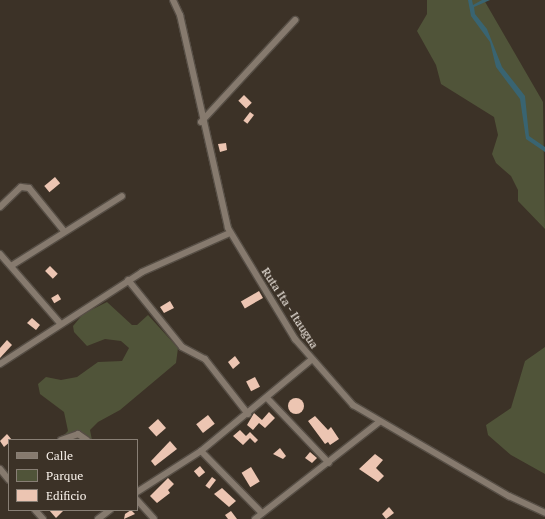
<!DOCTYPE html>
<html>
<head>
<meta charset="utf-8">
<style>
	body { margin:0 }
	#map { position:relative; width:545px; height:519px; overflow:hidden; background:#3c3227; font-family:"PT Serif",serif }
	div>[style] { position:absolute }
	[style*='--x'] { left:calc(var(--x)*1px); top:calc(var(--y)*1px); width:calc(var(--w)*1px); rotate:calc(var(--a)*1deg) }
	.green>* { inset:0; background:#505439 }
	.water>* { inset:0; background:#396471 }
	.building>* { inset:0; background:#ecc5b2; transform-origin:0 0 }
	.round { border-radius:50% }
	.roads { filter:drop-shadow(1px 0 #564e45) drop-shadow(-1px 0 #564e45) drop-shadow(0 1px #564e45) drop-shadow(0 -1px #564e45) }
	.minor>* { height:6px; margin:-3px; padding:0 3px; transform-origin:3px; border-radius:3px; background:#867a6e }
	span { translate:-50% -50%; white-space:nowrap; text-align:center; line-height:1.15; -webkit-text-stroke:4px #3c3227; paint-order:stroke }
	.street-label { font-size:12px; color:#f9f2eb }
	.legend { position:absolute; left:8px; top:439px; width:130px; height:72px; box-sizing:border-box; background:#3c3227; border:1px solid #887f75; margin:0; padding:5px 7px; list-style:none; font-size:12px; color:#f9f2eb }
	.legend li { display:flex; align-items:center; gap:8px; height:20px }
	.legend b { width:20px; border:1px solid #887f75 }
</style>
</head>
<body>
<div id="map">
	<div class="green">
		<i style="clip-path:polygon(427px 0,484px 0,543px 102px,545px 229px,518px 201px,518px 190px,511px 176px,496px 163px,492px 154px,498px 135px,494px 117px,441px 84px,436px 65px,417px 31px,427px 14px)"></i>
		<i style="clip-path:polygon(107px 302px,132px 325px,137px 325px,148px 315px,178px 348px,176px 363px,120px 410px,98px 422px,90px 430px,92px 440px,59px 440px,68px 431px,64px 412px,40px 394px,38px 384px,46px 377px,61px 380px,77px 377px,98px 362px,122px 361px,129px 348px,121px 341px,105px 339px,87px 346px,74px 332px,73px 326px,83px 314px)"></i>
		<i style="clip-path:polygon(545px 347px,545px 474px,511px 455px,488px 435px,486px 425px,511px 408px,525px 361px)"></i>
	</div>
	<div class="water">
		<i style="clip-path:polygon(468px 0,472px 0,473px 5px,482px 0,490px 0,474px 7px,475px 14px,487px 29px,502px 67px,525px 96px,529px 136px,545px 147px,545px 152px,526px 139px,520px 99px,496px 67px,490px 42px,471px 16px)"></i>
	</div>
	<div class="building">
		<i style="left:244px;top:95px;width:11px;height:8px;rotate:45deg"></i>
		<i style="left:250px;top:112px;width:5px;height:11px;rotate:37deg"></i>
		<i style="clip-path:polygon(226px 143px,227px 150px,220px 152px,218px 144px)"></i>
		<i style="left:55px;top:177px;width:8px;height:14px;rotate:50deg"></i>
		<i style="left:50px;top:266px;width:11px;height:7px;rotate:45deg"></i>
		<i style="left:259px;top:291px;width:8px;height:21px;rotate:60deg"></i>
		<i style="left:58px;top:294px;width:6px;height:8px;rotate:59deg"></i>
		<i style="clip-path:polygon(170px 301px,174px 308px,164px 313px,160px 307px)"></i>
		<i style="clip-path:polygon(32px 318px,40px 325px,36px 330px,27px 323px)"></i>
		<i style="clip-path:polygon(7px 340px,12px 345px,0 358px,0 348px)"></i>
		<i style="clip-path:polygon(235px 356px,240px 363px,233px 369px,228px 362px)"></i>
		<i style="left:255px;top:377px;width:11px;height:10px;rotate:63deg"></i>
		<i class="round" style="left:288px;top:398px;width:16px;height:16px"></i>
		<i style="clip-path:polygon(269px 412px,275px 418px,265px 428px,259px 423px,253px 430px,247px 425px,254px 413px,262px 420px)"></i>
		<i style="left:208px;top:415px;width:11px;height:15px;rotate:52deg"></i>
		<i style="clip-path:polygon(315px 416px,328px 430px,331px 427px,339px 439px,330px 445px,328px 442px,325px 444px,308px 421px)"></i>
		<i style="left:158px;top:419px;width:12px;height:13px;rotate:48deg"></i>
		<i style="clip-path:polygon(240px 430px,246px 436px,250px 432px,258px 440px,255px 443px,250px 438px,243px 445px,233px 436px)"></i>
		<i style="clip-path:polygon(7px 434px,12px 440px,4px 447px,0 441px)"></i>
		<i style="clip-path:polygon(170px 441px,177px 449px,155px 466px,151px 461px)"></i>
		<i style="clip-path:polygon(280px 448px,286px 456px,283px 459px,273px 454px)"></i>
		<i style="clip-path:polygon(310px 452px,317px 458px,312px 463px,305px 458px)"></i>
		<i style="clip-path:polygon(375px 454px,383px 460px,376px 468px,384px 476px,378px 482px,359px 469px)"></i>
		<i style="left:200px;top:466px;width:8px;height:8px;rotate:50deg"></i>
		<i style="left:251px;top:467px;width:17px;height:11px;rotate:59deg"></i>
		<i style="left:212px;top:477px;width:5px;height:11px;rotate:37deg"></i>
		<i style="clip-path:polygon(168px 478px,174px 484px,168px 490px,170px 493px,157px 503px,150px 496px)"></i>
		<i style="clip-path:polygon(222px 488px,236px 501px,229px 507px,214px 494px)"></i>
		<i style="clip-path:polygon(389px 507px,394px 513px,386px 519px,382px 514px)"></i>
		<i style="clip-path:polygon(49px 510px,64px 510px,56px 518px)"></i>
		<i style="clip-path:polygon(131px 510px,135px 514px,124px 519px,125px 514px)"></i>
		<i style="clip-path:polygon(231px 511px,237px 519px,228px 519px,225px 515px)"></i>
	</div>
	<div class="roads">
		<div class="minor">
			<i style="--x:173;--y:0;--w:17;--a:65"></i>
			<i style="--x:180;--y:15;--w:218;--a:77.3"></i>
			<i style="--x:228;--y:228;--w:130;--a:58.9"></i>
			<i style="--x:295;--y:339;--w:88;--a:48.7"></i>
			<i style="--x:353;--y:405;--w:181;--a:30.3"></i>
			<i style="--x:509;--y:496;--w:40;--a:25"></i>
			<i style="--x:201;--y:122;--w:139;--a:-47.3"></i>
			<i style="--x:0;--y:207;--w:29;--a:-44"></i>
			<i style="--x:21;--y:187;--w:8;--a:7"></i>
			<i style="--x:29;--y:188;--w:55;--a:50.9"></i>
			<i style="--x:0;--y:254;--w:91;--a:49"></i>
			<i style="--x:11;--y:266;--w:131;--a:-32.2"></i>
			<i style="--x:128;--y:280;--w:86;--a:51.1"></i>
			<i style="--x:182;--y:347;--w:26;--a:28"></i>
			<i style="--x:205;--y:359;--w:70;--a:52"></i>
			<i style="--x:0;--y:364;--w:169;--a:-32.9"></i>
			<i style="--x:142;--y:272;--w:96;--a:-23.9"></i>
			<i style="--x:268;--y:399;--w:88;--a:46.4"></i>
			<i style="--x:61;--y:440;--w:18;--a:-19"></i>
			<i style="--x:78;--y:434;--w:11;--a:34"></i>
			<i style="--x:201;--y:451;--w:87;--a:45.5"></i>
			<i style="--x:0;--y:469;--w:14;--a:51"></i>
			<i style="--x:137;--y:492;--w:76;--a:-32.6"></i>
			<i style="--x:201;--y:451;--w:143;--a:-39.6"></i>
			<i style="--x:137;--y:500;--w:25;--a:48"></i>
			<i style="--x:35;--y:510;--w:12;--a:48"></i>
			<i style="--x:98;--y:519;--w:15;--a:-37"></i>
			<i style="--x:255;--y:519;--w:157;--a:-38"></i>
		</div>
	</div>
	<div class="street-label">
		<span style="left:290px;top:308px;rotate:57deg">Ruta Ita - Itaugua</span>
	</div>
	<ul class="legend">
	<li><b style="height:5px;background:#867a6e"></b>Calle</li>
	<li><b style="height:11px;background:#505439"></b>Parque</li>
	<li><b style="height:11px;background:#ecc5b2"></b>Edificio</li>
	</ul>
</div>
</body>
</html>
